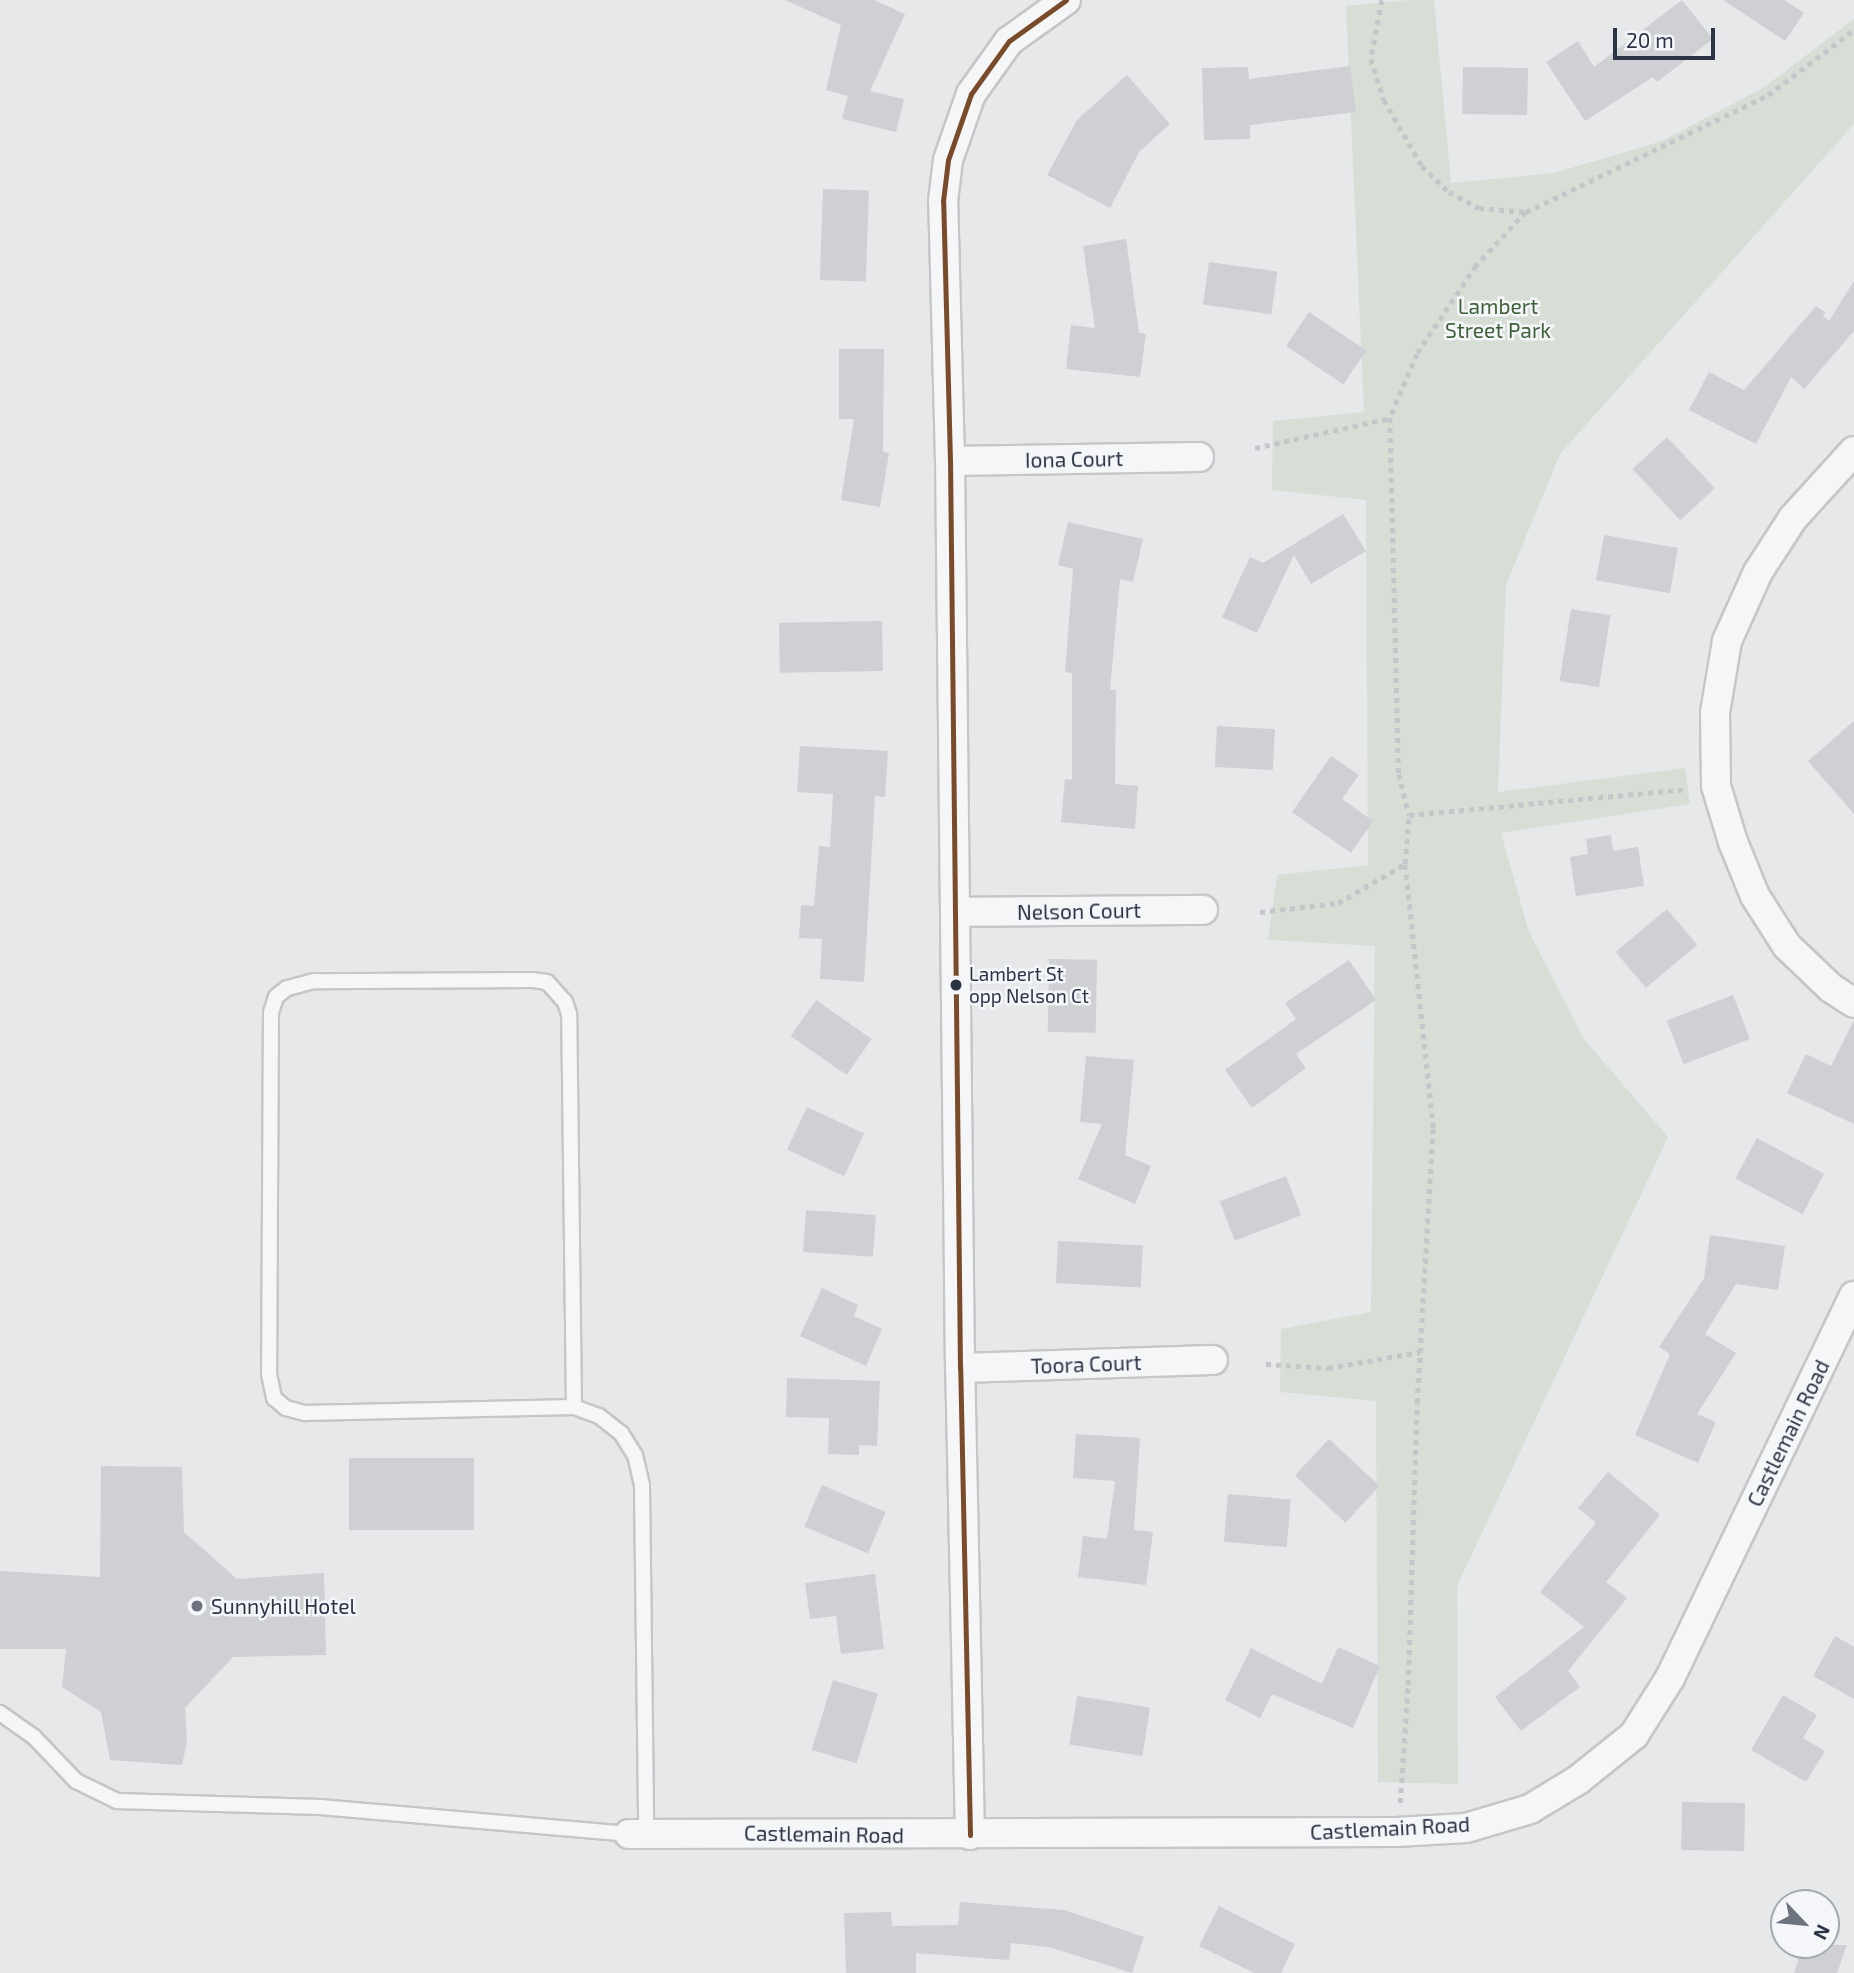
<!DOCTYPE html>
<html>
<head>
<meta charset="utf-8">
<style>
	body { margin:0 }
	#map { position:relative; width:1854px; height:1973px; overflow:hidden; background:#e6e8ea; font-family:"Exo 2",sans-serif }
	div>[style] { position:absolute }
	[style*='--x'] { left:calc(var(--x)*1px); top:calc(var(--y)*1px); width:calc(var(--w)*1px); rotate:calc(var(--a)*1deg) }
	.green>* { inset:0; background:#d6ded6 }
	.building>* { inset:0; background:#ced0d3; transform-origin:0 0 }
	.path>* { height:4.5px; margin-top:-2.25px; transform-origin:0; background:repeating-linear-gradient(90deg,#c5c6ca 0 5px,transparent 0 10px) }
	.roads { filter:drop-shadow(2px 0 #c4c6c8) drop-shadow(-2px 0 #c4c6c8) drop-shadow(0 2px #c4c6c8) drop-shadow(0 -2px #c4c6c8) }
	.service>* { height:14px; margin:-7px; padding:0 7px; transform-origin:7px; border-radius:7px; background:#f5f6f7 }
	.minor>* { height:28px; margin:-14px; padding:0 14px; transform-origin:14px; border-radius:14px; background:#f5f6f7 }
	.bus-1>* { height:5px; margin:-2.5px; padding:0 2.5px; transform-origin:2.5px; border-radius:2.5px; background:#7a4b2a }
	.dots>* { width:19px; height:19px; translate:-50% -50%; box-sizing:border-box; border:4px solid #f4f6f9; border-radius:50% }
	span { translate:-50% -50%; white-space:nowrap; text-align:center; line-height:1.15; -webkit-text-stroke:5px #f4f6f9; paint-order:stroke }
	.bus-label { font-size:19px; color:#2b3445 }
	.left { translate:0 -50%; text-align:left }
	.park-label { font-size:21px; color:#3f6138 }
	.street-label { font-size:21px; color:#2b3445 }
	.poi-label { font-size:21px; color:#2b3445 }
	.north { position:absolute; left:1770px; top:1889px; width:70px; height:70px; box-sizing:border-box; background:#f4f6f9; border:2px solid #a4a8b1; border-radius:50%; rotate:116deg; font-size:19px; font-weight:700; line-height:28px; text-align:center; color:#2b3445 }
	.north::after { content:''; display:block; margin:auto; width:24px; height:32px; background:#6c737f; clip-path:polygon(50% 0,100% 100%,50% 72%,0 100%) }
	.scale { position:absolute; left:1613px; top:28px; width:102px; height:32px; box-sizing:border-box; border:4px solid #2b3445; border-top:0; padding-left:9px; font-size:21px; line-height:24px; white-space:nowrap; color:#2b3445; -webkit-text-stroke:5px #f4f6f9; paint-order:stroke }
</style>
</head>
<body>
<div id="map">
	<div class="green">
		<i style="clip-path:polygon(1410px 0,1434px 0,1451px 183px,1554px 173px,1662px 141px,1763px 88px,1854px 19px,1854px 124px,1560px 454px,1506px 585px,1498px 792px,1685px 768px,1690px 804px,1501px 833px,1529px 932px,1584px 1039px,1668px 1137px,1457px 1586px,1458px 1784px,1378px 1782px,1376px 1401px,1280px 1392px,1281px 1329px,1371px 1312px,1375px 946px,1268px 940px,1277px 875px,1368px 865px,1366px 500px,1272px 490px,1273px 421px,1364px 412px,1346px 6px)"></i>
	</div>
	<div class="building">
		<i style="clip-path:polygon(785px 0,874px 0,905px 14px,870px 91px,904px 99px,896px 132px,842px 119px,848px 96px,826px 90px,841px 25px)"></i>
		<i style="clip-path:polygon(1682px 0,1713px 39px,1657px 82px,1653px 77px,1585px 121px,1546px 62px,1578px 41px,1594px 67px)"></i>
		<i style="clip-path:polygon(1723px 0,1784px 0,1804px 13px,1785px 41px)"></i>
		<i style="clip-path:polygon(1350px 66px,1356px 112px,1250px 125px,1250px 139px,1204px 140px,1202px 68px,1248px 67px,1249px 79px)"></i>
		<i style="left:1463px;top:67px;width:65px;height:47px;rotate:1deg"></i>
		<i style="clip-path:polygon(1127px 75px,1170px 124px,1139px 152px,1110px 208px,1047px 175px,1077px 120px)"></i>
		<i style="left:823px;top:189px;width:46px;height:91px;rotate:2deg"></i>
		<i style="clip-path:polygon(1126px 239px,1139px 333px,1146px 334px,1140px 377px,1066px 369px,1071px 325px,1095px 328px,1083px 246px)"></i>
		<i style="left:1209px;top:262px;width:69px;height:43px;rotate:8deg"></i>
		<i style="clip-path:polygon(1854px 281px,1854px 331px,1804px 389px,1791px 377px,1756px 444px,1689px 410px,1709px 372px,1744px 390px,1816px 306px,1825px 312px,1823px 316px,1829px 321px)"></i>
		<i style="left:1309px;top:312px;width:69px;height:41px;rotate:34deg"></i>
		<i style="clip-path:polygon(839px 349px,884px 349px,883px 452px,889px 453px,880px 507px,841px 500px,854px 419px,839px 419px)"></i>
		<i style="left:1667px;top:437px;width:70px;height:47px;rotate:47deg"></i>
		<i style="clip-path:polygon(1343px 514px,1366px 551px,1311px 584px,1294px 555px,1257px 633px,1222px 617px,1250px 557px,1263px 563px)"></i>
		<i style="clip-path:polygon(1068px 522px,1143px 539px,1133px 582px,1120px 579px,1110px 690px,1116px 690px,1115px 784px,1138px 786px,1135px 829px,1061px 822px,1065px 779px,1072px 780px,1072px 673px,1065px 672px,1073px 569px,1058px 565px)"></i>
		<i style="left:1604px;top:535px;width:75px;height:46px;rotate:10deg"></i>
		<i style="left:1571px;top:609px;width:40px;height:73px;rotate:9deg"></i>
		<i style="left:882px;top:621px;width:50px;height:103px;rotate:89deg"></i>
		<i style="clip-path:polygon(1854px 721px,1854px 814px,1808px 761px)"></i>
		<i style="left:1217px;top:726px;width:58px;height:41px;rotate:3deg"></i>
		<i style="clip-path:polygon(800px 746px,888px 751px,885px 797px,875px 796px,864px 982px,820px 979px,822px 939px,799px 938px,801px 905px,814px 906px,819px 846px,830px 847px,833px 794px,797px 792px)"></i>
		<i style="clip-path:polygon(1331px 756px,1359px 775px,1342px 799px,1373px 821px,1351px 853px,1292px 812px)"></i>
		<i style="clip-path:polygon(1611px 835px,1613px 851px,1638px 847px,1644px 886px,1576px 896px,1570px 857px,1588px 854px,1586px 839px)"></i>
		<i style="left:1667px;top:909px;width:47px;height:67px;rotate:50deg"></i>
		<i style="left:1049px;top:959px;width:48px;height:73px;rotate:1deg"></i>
		<i style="clip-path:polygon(1349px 960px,1376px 1000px,1296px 1054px,1306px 1068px,1252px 1108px,1225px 1070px,1296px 1019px,1285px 1003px)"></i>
		<i style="left:1733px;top:995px;width:47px;height:71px;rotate:69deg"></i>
		<i style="left:816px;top:1000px;width:68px;height:44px;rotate:35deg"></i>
		<i style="clip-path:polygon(1854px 1020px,1854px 1124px,1787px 1093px,1806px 1054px,1831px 1066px)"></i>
		<i style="clip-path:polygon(1086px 1056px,1134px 1060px,1125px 1155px,1151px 1166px,1135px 1204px,1078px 1179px,1102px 1124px,1080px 1122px)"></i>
		<i style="left:807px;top:1107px;width:63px;height:47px;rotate:25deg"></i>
		<i style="left:1757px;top:1138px;width:76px;height:46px;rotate:28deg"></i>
		<i style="left:1286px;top:1176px;width:42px;height:71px;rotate:69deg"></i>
		<i style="left:806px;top:1210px;width:70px;height:42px;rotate:4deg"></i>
		<i style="clip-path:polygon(1710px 1235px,1785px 1246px,1778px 1290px,1736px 1284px,1705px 1334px,1736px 1353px,1697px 1414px,1716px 1422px,1698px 1463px,1635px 1435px,1670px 1354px,1659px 1347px,1704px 1278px)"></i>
		<i style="left:1058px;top:1241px;width:85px;height:42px;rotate:3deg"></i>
		<i style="clip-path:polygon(822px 1288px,858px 1305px,854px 1316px,882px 1329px,866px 1366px,800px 1336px)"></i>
		<i style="clip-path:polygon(787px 1378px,880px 1381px,877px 1446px,859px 1445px,859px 1455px,828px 1454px,829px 1418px,786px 1417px)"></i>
		<i style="clip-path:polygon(1076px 1434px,1140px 1438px,1134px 1530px,1153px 1532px,1146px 1585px,1078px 1577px,1083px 1536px,1107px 1539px,1115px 1481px,1073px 1478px)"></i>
		<i style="left:1329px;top:1439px;width:69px;height:50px;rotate:43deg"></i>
		<i style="left:474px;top:1458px;width:72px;height:125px;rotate:90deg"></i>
		<i style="clip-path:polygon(101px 1466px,182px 1467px,184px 1532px,237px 1579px,324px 1573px,326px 1655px,233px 1657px,185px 1708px,187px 1742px,182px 1765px,110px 1760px,101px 1712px,62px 1687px,66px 1649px,0 1649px,0 1571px,100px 1577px)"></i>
		<i style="clip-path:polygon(1608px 1472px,1660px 1515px,1606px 1582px,1627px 1598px,1568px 1671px,1580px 1687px,1521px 1731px,1495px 1697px,1584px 1627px,1540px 1592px,1596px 1523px,1578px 1508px)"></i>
		<i style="left:822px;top:1485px;width:69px;height:45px;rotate:23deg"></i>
		<i style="left:1228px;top:1494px;width:63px;height:48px;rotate:5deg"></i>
		<i style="clip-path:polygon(875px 1574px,884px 1649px,841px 1654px,836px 1616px,810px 1619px,805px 1583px)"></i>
		<i style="clip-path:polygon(1835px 1636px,1854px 1647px,1854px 1699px,1813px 1676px)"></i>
		<i style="clip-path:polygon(1338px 1647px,1380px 1666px,1353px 1728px,1272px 1694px,1260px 1718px,1225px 1700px,1251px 1648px,1322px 1684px)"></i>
		<i style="left:833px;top:1680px;width:47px;height:73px;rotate:17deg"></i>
		<i style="clip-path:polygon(1783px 1695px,1817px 1715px,1803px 1738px,1825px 1751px,1806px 1782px,1751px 1750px)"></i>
		<i style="left:1077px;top:1696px;width:74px;height:49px;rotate:9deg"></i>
		<i style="left:1682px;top:1802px;width:63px;height:48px;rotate:1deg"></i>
		<i style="clip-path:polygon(960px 1902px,1064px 1910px,1144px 1937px,1132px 1973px,1049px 1947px,1011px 1943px,1009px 1960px,916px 1953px,916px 1973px,846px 1973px,844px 1913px,891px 1912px,892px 1926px,958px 1925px)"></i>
		<i style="clip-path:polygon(1219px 1906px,1295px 1944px,1281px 1973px,1254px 1973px,1199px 1946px)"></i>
		<i style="clip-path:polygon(1803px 1945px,1847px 1945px,1837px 1973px,1794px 1973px)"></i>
	</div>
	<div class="path">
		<i style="--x:1382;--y:0;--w:60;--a:100.6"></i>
		<i style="--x:1371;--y:59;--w:43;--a:72.4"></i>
		<i style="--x:1384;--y:100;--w:76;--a:60.1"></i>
		<i style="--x:1422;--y:166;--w:37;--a:44"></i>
		<i style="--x:1449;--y:192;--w:34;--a:28"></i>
		<i style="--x:1479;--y:208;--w:47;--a:4.9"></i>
		<i style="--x:1526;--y:212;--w:269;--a:-25.8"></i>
		<i style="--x:1768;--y:95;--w:108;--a:-37.1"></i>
		<i style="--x:1526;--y:212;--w:74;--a:132.8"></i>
		<i style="--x:1476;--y:266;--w:106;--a:123.8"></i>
		<i style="--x:1417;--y:354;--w:69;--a:112.9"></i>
		<i style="--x:1390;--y:418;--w:356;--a:88.6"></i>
		<i style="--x:1399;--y:774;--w:42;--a:76.3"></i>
		<i style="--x:1409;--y:815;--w:280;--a:-5.3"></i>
		<i style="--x:1255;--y:448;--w:138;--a:-12.5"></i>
		<i style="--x:1260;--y:912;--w:79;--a:-6.6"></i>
		<i style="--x:1338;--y:903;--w:78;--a:-30.2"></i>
		<i style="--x:1405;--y:864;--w:49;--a:-85.3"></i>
		<i style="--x:1266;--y:1364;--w:62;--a:3.7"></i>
		<i style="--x:1328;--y:1368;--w:93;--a:-9.9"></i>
		<i style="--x:1400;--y:1803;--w:118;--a:-86.1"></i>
		<i style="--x:1408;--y:1685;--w:282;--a:-88.2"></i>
		<i style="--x:1417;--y:1403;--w:275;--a:-86.7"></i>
		<i style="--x:1433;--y:1128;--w:265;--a:-96.1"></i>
	</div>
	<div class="roads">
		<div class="service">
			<i style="--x:574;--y:1407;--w:393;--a:-90.7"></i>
			<i style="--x:569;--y:1014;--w:13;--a:-108"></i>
			<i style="--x:565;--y:1002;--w:27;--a:-132"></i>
			<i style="--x:547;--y:982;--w:15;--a:-172"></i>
			<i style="--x:532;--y:980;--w:218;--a:179.7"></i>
			<i style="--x:314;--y:981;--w:28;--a:165"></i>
			<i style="--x:287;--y:988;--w:14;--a:141"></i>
			<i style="--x:276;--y:997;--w:16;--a:108"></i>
			<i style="--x:271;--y:1012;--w:362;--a:90.3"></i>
			<i style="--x:269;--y:1374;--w:25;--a:78"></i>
			<i style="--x:274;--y:1398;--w:16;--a:40"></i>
			<i style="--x:286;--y:1408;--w:20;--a:15"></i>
			<i style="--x:305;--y:1413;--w:269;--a:-1.3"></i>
			<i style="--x:574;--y:1407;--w:27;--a:20"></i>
			<i style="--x:599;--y:1416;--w:28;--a:38"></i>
			<i style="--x:621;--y:1433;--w:26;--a:58"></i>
			<i style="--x:635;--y:1455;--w:31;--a:77"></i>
			<i style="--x:642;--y:1485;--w:348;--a:89.3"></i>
			<i style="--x:0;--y:1713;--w:42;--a:35.2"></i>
			<i style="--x:34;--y:1737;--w:61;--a:46.3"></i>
			<i style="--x:76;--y:1781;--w:46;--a:26"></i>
			<i style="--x:117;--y:1801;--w:203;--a:1.7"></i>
			<i style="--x:320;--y:1807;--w:310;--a:5"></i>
		</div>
		<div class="minor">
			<i style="--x:1854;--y:451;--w:91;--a:132.3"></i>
			<i style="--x:1793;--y:518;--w:64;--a:122.9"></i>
			<i style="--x:1758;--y:572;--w:76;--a:114.2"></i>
			<i style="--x:1727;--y:641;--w:73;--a:99.5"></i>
			<i style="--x:1715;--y:713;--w:73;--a:89.2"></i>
			<i style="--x:1716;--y:786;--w:59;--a:73.1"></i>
			<i style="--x:1733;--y:842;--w:58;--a:67.8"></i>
			<i style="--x:1755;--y:896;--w:59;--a:57.4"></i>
			<i style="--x:1787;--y:946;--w:61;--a:43.7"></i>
			<i style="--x:1831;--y:988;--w:27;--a:33"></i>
			<i style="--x:950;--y:461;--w:249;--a:-0.9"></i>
			<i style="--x:956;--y:912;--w:247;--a:-0.5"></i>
			<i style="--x:960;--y:1368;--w:253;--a:-1.8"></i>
			<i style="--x:629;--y:1834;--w:768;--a:-0.15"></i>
			<i style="--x:1397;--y:1832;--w:69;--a:-3.3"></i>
			<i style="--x:1466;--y:1828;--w:67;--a:-16.5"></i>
			<i style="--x:1530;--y:1809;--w:56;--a:-31.1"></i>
			<i style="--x:1578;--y:1780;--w:72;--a:-38.8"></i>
			<i style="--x:1634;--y:1735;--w:67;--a:-57.7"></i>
			<i style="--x:1670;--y:1678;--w:424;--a:-64.3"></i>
			<i style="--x:970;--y:1835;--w:467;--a:-91.2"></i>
			<i style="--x:960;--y:1368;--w:907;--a:-90.63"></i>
			<i style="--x:950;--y:461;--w:260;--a:-91.5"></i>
			<i style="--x:943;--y:201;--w:41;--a:-83"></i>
			<i style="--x:948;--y:160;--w:70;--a:-70.8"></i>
			<i style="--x:971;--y:94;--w:65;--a:-54.4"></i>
			<i style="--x:1009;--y:41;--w:70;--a:-35.7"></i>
		</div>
	</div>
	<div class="bus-1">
		<i style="--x:970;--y:1835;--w:467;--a:-91.2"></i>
		<i style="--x:960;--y:1368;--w:907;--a:-90.63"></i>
		<i style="--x:950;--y:461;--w:260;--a:-91.5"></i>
		<i style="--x:943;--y:201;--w:41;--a:-83"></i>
		<i style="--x:948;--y:160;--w:70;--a:-70.8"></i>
		<i style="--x:971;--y:94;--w:65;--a:-54.4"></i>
		<i style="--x:1009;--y:41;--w:70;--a:-35.7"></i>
	</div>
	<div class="dots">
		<i style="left:956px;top:985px;background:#2b3445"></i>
		<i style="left:197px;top:1606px;background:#6c737f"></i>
	</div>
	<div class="bus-label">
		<span class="left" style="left:969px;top:985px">Lambert St<br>opp Nelson Ct</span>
	</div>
	<div class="park-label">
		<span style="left:1498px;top:318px">Lambert<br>Street Park</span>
	</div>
	<div class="street-label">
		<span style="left:1074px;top:459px;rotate:-1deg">Iona Court</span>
		<span style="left:1079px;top:911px;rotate:-1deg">Nelson Court</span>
		<span style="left:1086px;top:1364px;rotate:-2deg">Toora Court</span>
		<span style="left:1788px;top:1433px;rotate:-64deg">Castlemain Road</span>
		<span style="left:1390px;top:1828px;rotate:-3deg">Castlemain Road</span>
		<span style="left:824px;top:1834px;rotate:1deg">Castlemain Road</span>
	</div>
	<div class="poi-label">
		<span class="left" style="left:211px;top:1606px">Sunnyhill Hotel</span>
	</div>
	<div class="north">N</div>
	<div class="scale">20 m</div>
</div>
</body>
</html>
